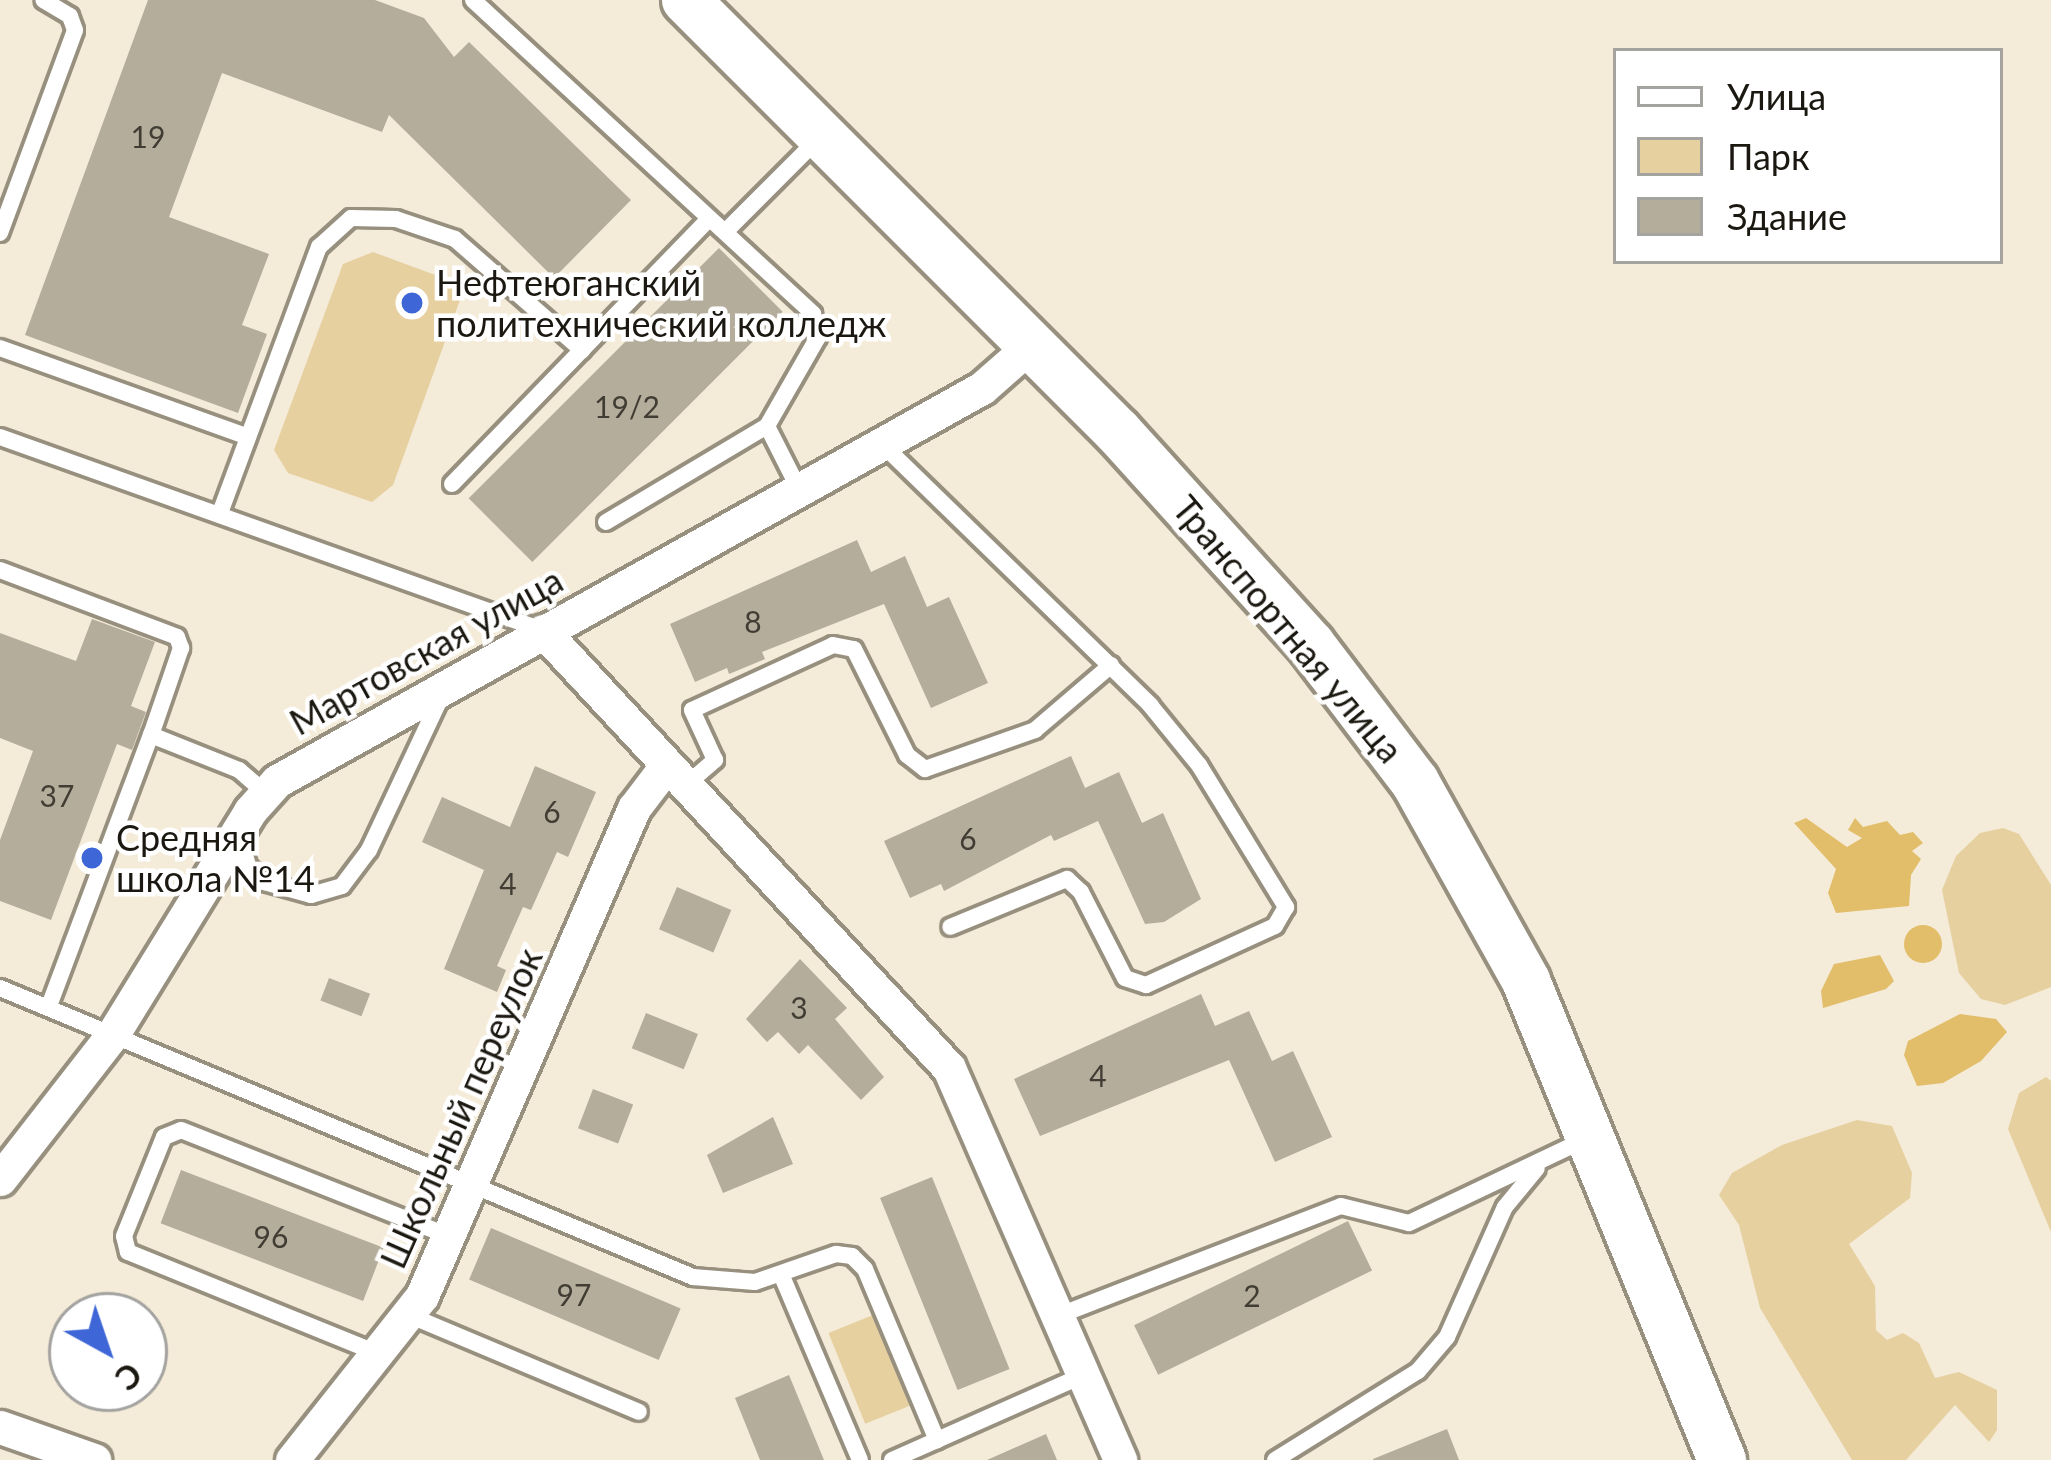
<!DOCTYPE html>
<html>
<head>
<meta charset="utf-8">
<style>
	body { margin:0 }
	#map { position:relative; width:2051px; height:1460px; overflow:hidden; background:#f4ebd8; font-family:Lato,sans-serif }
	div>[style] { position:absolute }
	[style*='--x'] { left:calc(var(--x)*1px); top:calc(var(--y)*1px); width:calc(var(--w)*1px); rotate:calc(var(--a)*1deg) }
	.green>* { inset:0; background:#e6d0a0; transform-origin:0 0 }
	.water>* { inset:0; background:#e2be6a }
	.round { border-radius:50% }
	.building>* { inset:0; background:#b5ad9b; transform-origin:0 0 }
	.roads { filter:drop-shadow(3px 0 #98907f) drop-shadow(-3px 0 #98907f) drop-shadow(0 3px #98907f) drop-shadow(0 -3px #98907f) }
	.lane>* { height:16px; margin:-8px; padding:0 8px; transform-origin:8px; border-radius:8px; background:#fff }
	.street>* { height:33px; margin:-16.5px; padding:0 16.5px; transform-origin:16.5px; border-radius:16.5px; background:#fff }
	.secondary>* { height:48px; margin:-24px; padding:0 24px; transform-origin:24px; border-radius:24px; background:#fff }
	.dots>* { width:33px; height:33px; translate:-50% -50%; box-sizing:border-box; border:6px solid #fff; border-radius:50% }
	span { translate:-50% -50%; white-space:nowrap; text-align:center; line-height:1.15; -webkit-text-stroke:9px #fff; paint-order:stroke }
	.number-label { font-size:30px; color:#423d34 }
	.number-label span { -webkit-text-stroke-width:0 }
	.poi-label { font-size:36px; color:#1b1811 }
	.left { translate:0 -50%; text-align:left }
	.street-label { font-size:36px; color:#1b1811 }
	.legend { position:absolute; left:1613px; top:48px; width:390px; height:216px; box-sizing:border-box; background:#fff; border:3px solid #a4a3a0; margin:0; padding:15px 21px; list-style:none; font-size:36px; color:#1b1811 }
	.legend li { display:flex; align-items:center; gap:24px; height:60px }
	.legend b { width:60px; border:3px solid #a4a3a0 }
	.north { position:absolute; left:48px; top:1292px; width:120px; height:120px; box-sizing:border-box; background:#fff; border:3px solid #a4a3a0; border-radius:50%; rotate:140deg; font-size:33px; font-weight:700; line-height:48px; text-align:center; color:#1b1811 }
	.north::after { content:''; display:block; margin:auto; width:42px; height:54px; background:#3e66d7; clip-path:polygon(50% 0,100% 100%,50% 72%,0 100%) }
</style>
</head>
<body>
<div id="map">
	<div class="green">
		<i style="clip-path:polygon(373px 252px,446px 279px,460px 300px,393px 485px,372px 502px,288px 473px,274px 450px,343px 264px)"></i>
		<i style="clip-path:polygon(2003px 828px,2019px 834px,2051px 885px,2051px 987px,2005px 1005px,1981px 999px,1959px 973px,1942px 890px,1956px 856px,1980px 833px)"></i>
		<i style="clip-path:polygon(2046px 1077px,2051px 1081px,2051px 1232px,2008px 1129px,2019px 1093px)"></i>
		<i style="clip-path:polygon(1857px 1120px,1892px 1126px,1912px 1173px,1910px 1198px,1849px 1244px,1875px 1286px,1876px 1330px,1887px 1340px,1903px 1333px,1919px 1343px,1935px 1378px,1959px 1372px,1997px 1390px,1997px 1430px,1989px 1442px,1955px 1405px,1906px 1460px,1852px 1460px,1760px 1308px,1739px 1225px,1719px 1195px,1732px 1173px,1782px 1145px)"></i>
		<i style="left:873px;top:1315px;width:98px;height:48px;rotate:68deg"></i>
	</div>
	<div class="water">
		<i style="clip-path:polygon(1806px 818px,1847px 847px,1862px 838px,1848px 830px,1855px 818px,1863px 827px,1887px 821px,1900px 835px,1913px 832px,1923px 843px,1912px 851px,1921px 859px,1911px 875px,1909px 906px,1836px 913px,1828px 893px,1836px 869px,1794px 823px)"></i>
		<i class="round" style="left:1904px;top:925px;width:38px;height:38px"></i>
		<i style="clip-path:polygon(1880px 955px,1894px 981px,1886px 989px,1823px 1008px,1821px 991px,1834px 964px)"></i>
		<i style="clip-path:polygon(1960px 1014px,1996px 1019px,2007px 1032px,1981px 1061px,1943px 1083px,1917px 1086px,1904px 1055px,1908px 1041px)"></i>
	</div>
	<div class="building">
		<i style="clip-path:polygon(148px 0,375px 0,424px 18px,454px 57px,469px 42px,631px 200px,554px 278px,389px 115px,382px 132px,222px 73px,169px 217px,269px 254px,242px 325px,267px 334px,238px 413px,25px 335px)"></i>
		<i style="left:719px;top:248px;width:90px;height:354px;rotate:45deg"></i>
		<i style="clip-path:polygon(857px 540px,871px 572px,905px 556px,927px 607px,949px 597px,988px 683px,931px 708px,884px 604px,762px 652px,765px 659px,729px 674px,727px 668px,695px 682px,670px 624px)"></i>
		<i style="clip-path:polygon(92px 619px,155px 642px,131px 706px,146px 712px,132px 750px,117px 744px,51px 920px,0 901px,0 840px,33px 751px,0 738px,0 633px,76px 661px)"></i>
		<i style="clip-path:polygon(1071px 756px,1085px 788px,1119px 772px,1142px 823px,1163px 813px,1201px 899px,1164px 922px,1145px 924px,1098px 821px,1054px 841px,1051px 835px,944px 891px,941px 884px,910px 898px,884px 841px)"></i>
		<i style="clip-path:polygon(535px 766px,596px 792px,568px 857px,557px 852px,531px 910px,523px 907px,497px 966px,506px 970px,497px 992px,444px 969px,484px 870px,422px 842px,442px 797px,510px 827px)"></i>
		<i style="left:677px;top:887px;width:59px;height:46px;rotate:23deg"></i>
		<i style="clip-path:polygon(800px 959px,847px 1008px,835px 1019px,884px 1077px,861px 1100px,808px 1045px,799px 1054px,778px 1032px,767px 1042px,746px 1019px)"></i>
		<i style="left:329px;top:978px;width:44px;height:24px;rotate:21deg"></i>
		<i style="clip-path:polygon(1201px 994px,1215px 1026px,1249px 1011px,1272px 1061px,1293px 1051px,1332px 1137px,1275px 1162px,1229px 1060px,1040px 1136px,1014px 1079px)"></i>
		<i style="left:646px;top:1013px;width:56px;height:38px;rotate:22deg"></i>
		<i style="left:593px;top:1089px;width:43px;height:42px;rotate:21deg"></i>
		<i style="clip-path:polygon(773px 1117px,793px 1164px,723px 1193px,707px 1155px)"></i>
		<i style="left:181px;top:1170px;width:217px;height:57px;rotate:21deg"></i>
		<i style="left:932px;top:1177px;width:207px;height:56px;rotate:68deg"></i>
		<i style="left:1348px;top:1221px;width:55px;height:238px;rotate:64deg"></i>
		<i style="left:491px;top:1228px;width:206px;height:56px;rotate:23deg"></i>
		<i style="clip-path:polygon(789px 1375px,824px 1460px,760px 1460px,735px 1398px)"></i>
		<i style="clip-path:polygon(1447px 1429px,1459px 1460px,1373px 1460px,1373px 1459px)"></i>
		<i style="clip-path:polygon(1046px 1434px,1057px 1460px,987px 1460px)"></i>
	</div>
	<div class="roads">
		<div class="lane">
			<i style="--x:473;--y:0;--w:463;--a:42.7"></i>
			<i style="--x:813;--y:314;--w:24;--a:78"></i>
			<i style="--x:818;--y:337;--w:103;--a:119.8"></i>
			<i style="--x:767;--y:426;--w:71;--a:63.1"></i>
			<i style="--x:726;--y:231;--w:132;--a:-45"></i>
			<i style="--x:0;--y:233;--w:216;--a:-69.7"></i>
			<i style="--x:75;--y:30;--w:15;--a:-110"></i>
			<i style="--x:70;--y:16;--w:31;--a:-149"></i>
			<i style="--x:0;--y:348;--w:263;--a:19.7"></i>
			<i style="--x:0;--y:437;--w:575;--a:19.6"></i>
			<i style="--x:881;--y:443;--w:376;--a:44.2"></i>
			<i style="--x:1150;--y:705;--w:77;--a:50.8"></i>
			<i style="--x:1199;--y:765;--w:167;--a:58.5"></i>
			<i style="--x:1286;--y:907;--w:22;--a:120"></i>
			<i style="--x:1275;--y:926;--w:142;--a:155.4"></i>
			<i style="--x:1146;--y:985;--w:22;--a:-162"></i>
			<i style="--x:1125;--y:978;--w:97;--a:-117.1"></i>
			<i style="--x:1081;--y:892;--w:19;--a:-137"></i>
			<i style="--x:1067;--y:879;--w:126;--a:157.7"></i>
			<i style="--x:452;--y:484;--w:365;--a:-45.9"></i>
			<i style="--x:220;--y:513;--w:284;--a:-69.6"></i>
			<i style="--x:319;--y:247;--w:43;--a:-42.2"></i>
			<i style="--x:351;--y:218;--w:45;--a:1.3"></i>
			<i style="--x:396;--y:219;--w:62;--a:18.7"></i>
			<i style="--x:455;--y:239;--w:169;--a:41.2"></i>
			<i style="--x:606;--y:522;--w:187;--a:-30.8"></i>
			<i style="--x:0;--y:570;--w:189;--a:20.7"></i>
			<i style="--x:177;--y:637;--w:12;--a:70"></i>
			<i style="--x:181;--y:648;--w:92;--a:109"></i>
			<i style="--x:685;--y:786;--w:40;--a:-41"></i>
			<i style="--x:715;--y:760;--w:55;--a:-114.7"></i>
			<i style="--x:692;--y:710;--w:155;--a:-24.7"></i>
			<i style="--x:833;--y:645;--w:21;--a:11"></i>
			<i style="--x:854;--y:649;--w:119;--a:63.4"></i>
			<i style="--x:907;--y:755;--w:23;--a:38"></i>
			<i style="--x:925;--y:769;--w:117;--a:-19.5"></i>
			<i style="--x:1035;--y:730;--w:100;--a:-40.5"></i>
			<i style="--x:239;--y:834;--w:33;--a:74"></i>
			<i style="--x:248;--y:866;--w:23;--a:45"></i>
			<i style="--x:264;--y:882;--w:49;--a:15.5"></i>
			<i style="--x:311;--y:895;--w:32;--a:-16"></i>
			<i style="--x:342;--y:886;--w:45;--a:-53.1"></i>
			<i style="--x:369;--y:850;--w:169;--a:-64.8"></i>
			<i style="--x:0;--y:988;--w:751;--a:22.64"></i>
			<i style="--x:693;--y:1277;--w:62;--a:4.6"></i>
			<i style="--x:755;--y:1282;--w:86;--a:-19.1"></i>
			<i style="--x:836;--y:1254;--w:16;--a:7"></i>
			<i style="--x:852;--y:1256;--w:18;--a:45"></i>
			<i style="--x:865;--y:1269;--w:186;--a:67.2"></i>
			<i style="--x:49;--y:1006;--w:290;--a:-69.4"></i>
			<i style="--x:151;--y:735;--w:95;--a:21.7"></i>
			<i style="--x:239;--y:770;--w:33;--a:41"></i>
			<i style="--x:781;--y:1274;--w:202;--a:67"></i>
			<i style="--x:1060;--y:1315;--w:301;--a:-21.2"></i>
			<i style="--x:1341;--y:1206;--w:70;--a:14"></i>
			<i style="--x:1409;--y:1223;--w:196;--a:-25.4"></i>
			<i style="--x:411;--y:1316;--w:247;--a:22.8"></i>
			<i style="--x:377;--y:1353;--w:269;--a:-157.9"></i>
			<i style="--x:128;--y:1252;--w:16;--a:-104"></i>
			<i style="--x:124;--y:1236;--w:107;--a:-68"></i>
			<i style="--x:164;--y:1137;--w:18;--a:-22"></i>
			<i style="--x:181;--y:1130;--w:288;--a:21.6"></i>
			<i style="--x:892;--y:1460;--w:210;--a:-23.9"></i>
			<i style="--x:1275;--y:1460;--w:168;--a:-31.9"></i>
			<i style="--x:1418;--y:1371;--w:45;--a:-49.5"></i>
			<i style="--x:1447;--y:1337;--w:142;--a:-66"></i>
			<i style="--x:1505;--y:1207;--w:50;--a:-50.6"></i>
		</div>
		<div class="street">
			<i style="--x:543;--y:631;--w:596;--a:47.11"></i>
			<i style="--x:949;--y:1068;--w:428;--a:66.4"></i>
			<i style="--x:0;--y:1179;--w:184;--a:-52.1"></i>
			<i style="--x:113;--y:1034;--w:262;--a:-58.4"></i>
			<i style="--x:250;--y:811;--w:40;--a:-48"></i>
			<i style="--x:277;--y:781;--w:807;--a:-29.14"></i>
			<i style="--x:982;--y:388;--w:65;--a:-41.3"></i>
			<i style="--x:0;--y:1427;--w:100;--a:19.3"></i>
			<i style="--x:292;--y:1460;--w:209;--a:-51.6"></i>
			<i style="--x:422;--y:1296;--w:532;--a:-66.52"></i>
			<i style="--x:634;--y:808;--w:53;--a:-52.7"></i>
		</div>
		<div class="secondary">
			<i style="--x:686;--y:0;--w:611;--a:45"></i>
			<i style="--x:1118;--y:432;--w:287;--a:47.8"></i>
			<i style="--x:1311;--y:645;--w:172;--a:52.8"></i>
			<i style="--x:1415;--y:782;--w:228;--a:60.8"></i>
			<i style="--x:1526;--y:981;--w:518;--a:67.75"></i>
		</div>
	</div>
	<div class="dots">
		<i style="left:412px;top:303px;background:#3e66d7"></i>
		<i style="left:92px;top:858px;background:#3e66d7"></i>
	</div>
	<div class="number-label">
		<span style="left:148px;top:136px">19</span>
		<span style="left:627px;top:406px">19/2</span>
		<span style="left:753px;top:621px">8</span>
		<span style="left:57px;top:795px">37</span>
		<span style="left:552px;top:811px">6</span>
		<span style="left:968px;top:838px">6</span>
		<span style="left:508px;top:883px">4</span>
		<span style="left:799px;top:1007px">3</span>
		<span style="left:1098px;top:1075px">4</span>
		<span style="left:271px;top:1236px">96</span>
		<span style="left:574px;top:1294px">97</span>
		<span style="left:1252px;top:1295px">2</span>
	</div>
	<div class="poi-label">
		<span class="left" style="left:436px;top:303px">Нефтеюганский<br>политехнический колледж</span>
		<span class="left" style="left:116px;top:858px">Средняя<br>школа №14</span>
	</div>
	<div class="street-label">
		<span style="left:1288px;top:629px;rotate:50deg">Транспортная улица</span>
		<span style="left:426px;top:651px;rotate:-29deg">Мартовская улица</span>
		<span style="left:461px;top:1108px;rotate:-66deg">Школьный переулок</span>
	</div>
	<ul class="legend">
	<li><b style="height:15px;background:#fff"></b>Улица</li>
	<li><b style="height:33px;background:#e6d0a0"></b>Парк</li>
	<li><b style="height:33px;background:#b5ad9b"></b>Здание</li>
	</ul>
	<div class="north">С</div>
</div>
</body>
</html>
